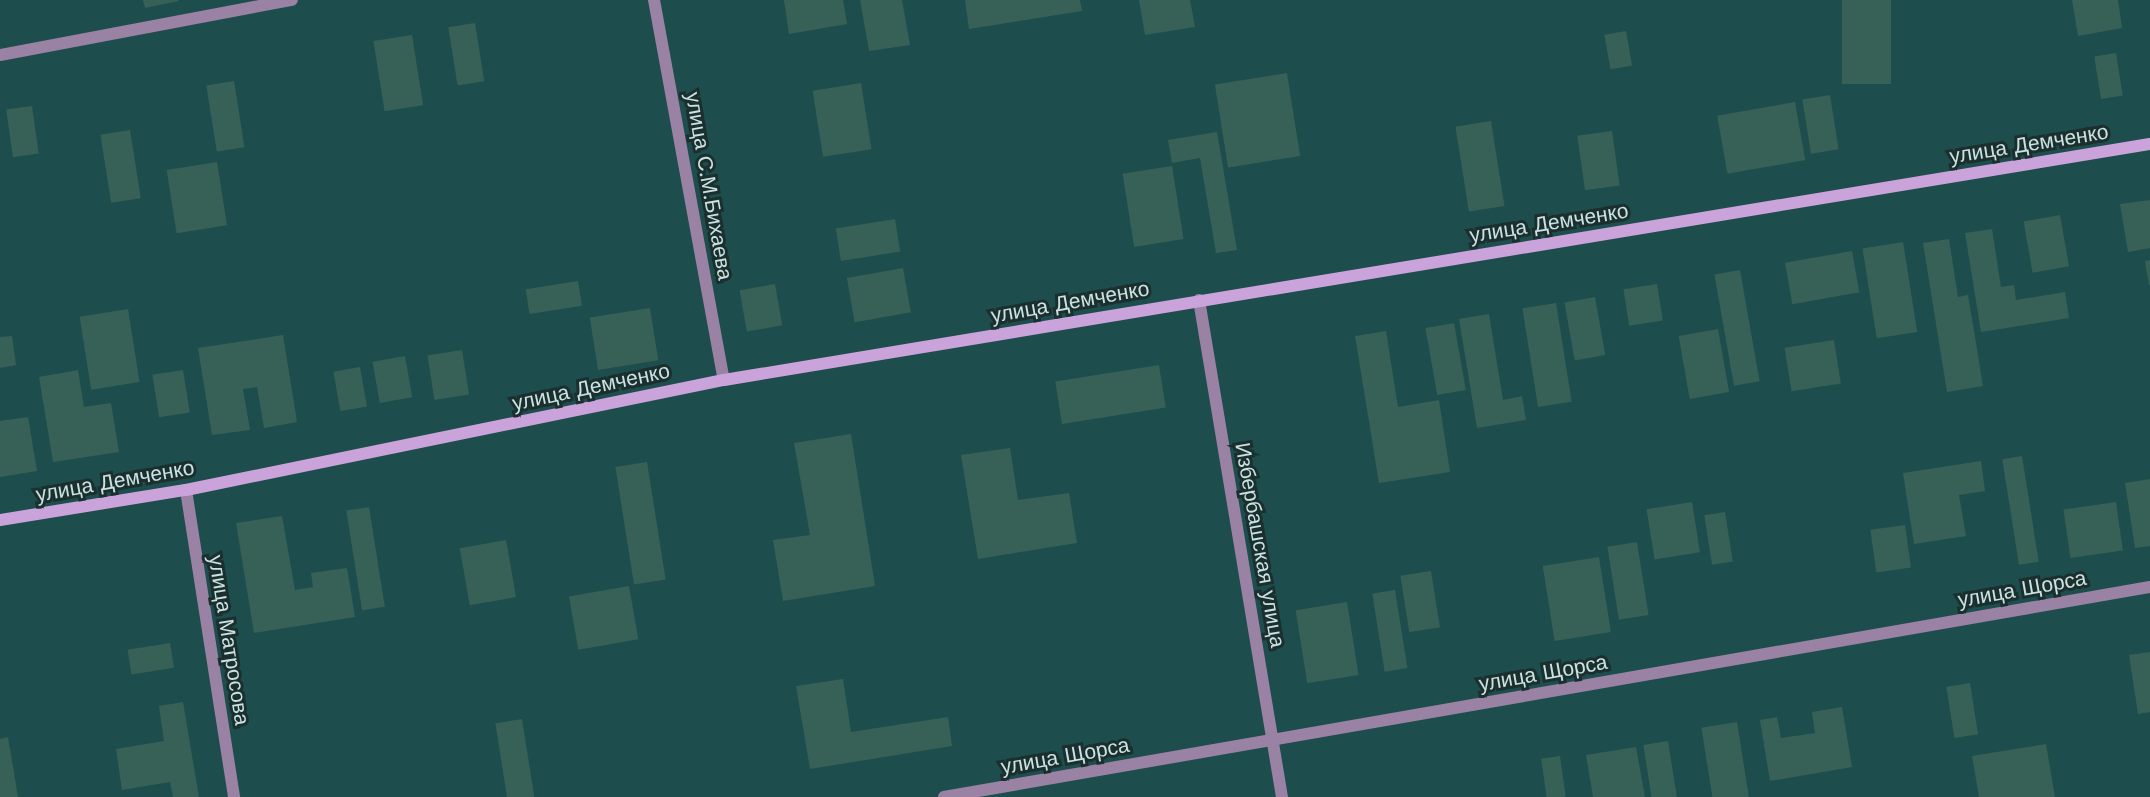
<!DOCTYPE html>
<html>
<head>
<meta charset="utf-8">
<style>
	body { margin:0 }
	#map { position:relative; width:2150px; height:797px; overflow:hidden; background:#1e4d4d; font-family:"Work Sans",sans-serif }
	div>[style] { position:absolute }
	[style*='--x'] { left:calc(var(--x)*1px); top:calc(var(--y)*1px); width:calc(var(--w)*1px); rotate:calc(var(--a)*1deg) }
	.building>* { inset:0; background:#376156; transform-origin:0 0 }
	.street>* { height:12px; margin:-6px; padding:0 6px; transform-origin:6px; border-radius:6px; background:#9a82a5 }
	.secondary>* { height:12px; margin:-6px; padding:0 6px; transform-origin:6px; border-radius:6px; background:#caa3db }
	span { translate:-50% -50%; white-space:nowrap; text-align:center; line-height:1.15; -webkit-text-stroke:6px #1b2f2f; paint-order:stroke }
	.street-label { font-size:21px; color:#cae2e1 }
</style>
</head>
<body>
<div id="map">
	<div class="building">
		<i style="clip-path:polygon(143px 0,178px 0,179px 1px,145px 8px)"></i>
		<i style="clip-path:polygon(784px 0,843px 0,847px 24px,789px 34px)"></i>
		<i style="clip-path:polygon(860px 0,902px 0,910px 45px,869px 51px)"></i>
		<i style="clip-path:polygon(965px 0,1080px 0,1082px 11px,969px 29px)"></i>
		<i style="clip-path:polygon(1139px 0,1190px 0,1195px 27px,1145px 35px)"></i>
		<i style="left:1842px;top:0;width:49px;height:84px"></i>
		<i style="clip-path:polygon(2072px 0,2118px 0,2122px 28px,2078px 36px)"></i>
		<i style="left:475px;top:23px;width:59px;height:27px;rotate:81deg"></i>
		<i style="left:1626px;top:31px;width:35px;height:22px;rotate:80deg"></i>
		<i style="left:412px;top:35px;width:71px;height:39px;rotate:81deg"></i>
		<i style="left:2116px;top:53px;width:43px;height:22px;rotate:81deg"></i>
		<i style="left:1287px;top:73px;width:84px;height:73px;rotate:81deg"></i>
		<i style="left:234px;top:81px;width:67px;height:28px;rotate:81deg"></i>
		<i style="left:861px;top:83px;width:67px;height:49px;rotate:81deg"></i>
		<i style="left:1830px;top:95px;width:55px;height:28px;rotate:81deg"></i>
		<i style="left:1795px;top:102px;width:59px;height:79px;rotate:80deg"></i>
		<i style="left:32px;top:106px;width:48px;height:26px;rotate:82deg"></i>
		<i style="left:1491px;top:121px;width:86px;height:36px;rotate:81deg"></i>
		<i style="left:130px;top:130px;width:69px;height:30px;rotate:81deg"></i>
		<i style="left:1612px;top:131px;width:55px;height:35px;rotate:82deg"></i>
		<i style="clip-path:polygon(1217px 132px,1237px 250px,1216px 253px,1200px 158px,1172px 163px,1168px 140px)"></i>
		<i style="left:217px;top:162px;width:64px;height:51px;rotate:81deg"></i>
		<i style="left:1172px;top:166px;width:74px;height:50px;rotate:81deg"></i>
		<i style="clip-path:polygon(2150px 200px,2150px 248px,2128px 252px,2120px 204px)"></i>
		<i style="left:2060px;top:215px;width:52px;height:37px;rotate:80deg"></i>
		<i style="left:895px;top:219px;width:33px;height:60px;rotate:81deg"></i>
		<i style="clip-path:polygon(1992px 229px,2001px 287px,2014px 285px,2016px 300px,2065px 292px,2069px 318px,1981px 332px,1965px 233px)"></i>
		<i style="clip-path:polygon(1949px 239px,1958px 297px,1968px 295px,1983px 386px,1947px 392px,1923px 243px)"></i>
		<i style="left:1903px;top:242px;width:91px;height:41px;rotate:81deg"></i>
		<i style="left:1852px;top:251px;width:42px;height:68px;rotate:80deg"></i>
		<i style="clip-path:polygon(2150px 260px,2150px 285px,2149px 285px,2145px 261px)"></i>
		<i style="left:903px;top:268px;width:45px;height:57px;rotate:80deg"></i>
		<i style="left:1740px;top:270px;width:113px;height:26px;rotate:80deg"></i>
		<i style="left:578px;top:281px;width:25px;height:53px;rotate:81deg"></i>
		<i style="left:775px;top:284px;width:42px;height:36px;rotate:80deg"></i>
		<i style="left:1657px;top:284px;width:37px;height:34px;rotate:81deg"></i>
		<i style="left:1595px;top:297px;width:59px;height:31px;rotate:80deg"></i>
		<i style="left:1556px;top:303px;width:100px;height:34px;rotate:81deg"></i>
		<i style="left:650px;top:308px;width:53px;height:61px;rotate:81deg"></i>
		<i style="left:128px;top:309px;width:74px;height:49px;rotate:81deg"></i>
		<i style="clip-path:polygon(1489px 314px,1503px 400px,1522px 396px,1526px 420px,1477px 428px,1459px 319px)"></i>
		<i style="left:1454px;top:323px;width:68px;height:29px;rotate:80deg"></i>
		<i style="left:1718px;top:329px;width:64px;height:40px;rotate:80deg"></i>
		<i style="clip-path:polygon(1386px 331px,1398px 407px,1439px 400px,1450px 472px,1379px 483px,1355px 336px)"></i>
		<i style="clip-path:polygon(283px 335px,297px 422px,264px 428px,257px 387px,243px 389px,250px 430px,212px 435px,198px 348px)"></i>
		<i style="clip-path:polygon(12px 336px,16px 365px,0 368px,0 337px)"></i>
		<i style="left:1834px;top:340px;width:44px;height:50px;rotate:81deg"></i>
		<i style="left:462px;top:350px;width:45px;height:35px;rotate:81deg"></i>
		<i style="left:405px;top:356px;width:42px;height:33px;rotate:80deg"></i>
		<i style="left:1159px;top:365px;width:43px;height:105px;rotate:81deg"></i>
		<i style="left:360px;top:367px;width:40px;height:27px;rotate:80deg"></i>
		<i style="clip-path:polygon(78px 370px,84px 407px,111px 403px,119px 452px,53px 462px,39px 377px)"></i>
		<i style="left:183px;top:370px;width:43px;height:31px;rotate:81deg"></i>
		<i style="clip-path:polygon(28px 417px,37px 471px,0 477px,0 421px)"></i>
		<i style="clip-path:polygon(851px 434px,875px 586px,783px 601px,773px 540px,810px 535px,794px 443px)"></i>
		<i style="clip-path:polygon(1010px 448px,1018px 500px,1069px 493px,1077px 543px,978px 559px,961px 455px)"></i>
		<i style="left:2022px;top:456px;width:107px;height:20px;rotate:81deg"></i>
		<i style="clip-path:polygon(1981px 461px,1985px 491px,1959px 495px,1966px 536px,1914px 544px,1903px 473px)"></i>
		<i style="left:647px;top:462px;width:119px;height:32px;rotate:81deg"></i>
		<i style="clip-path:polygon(2150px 479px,2150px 546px,2135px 548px,2125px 483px)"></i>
		<i style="left:1692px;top:502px;width:51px;height:46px;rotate:81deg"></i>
		<i style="left:2116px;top:502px;width:49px;height:53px;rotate:82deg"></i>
		<i style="left:369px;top:507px;width:101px;height:23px;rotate:81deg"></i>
		<i style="left:1725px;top:512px;width:50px;height:21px;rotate:81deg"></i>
		<i style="clip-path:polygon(282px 516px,295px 590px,313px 587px,311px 573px,347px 568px,355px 617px,254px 633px,236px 523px)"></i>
		<i style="left:1905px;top:525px;width:43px;height:35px;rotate:82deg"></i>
		<i style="left:506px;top:540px;width:58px;height:47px;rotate:80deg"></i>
		<i style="left:1637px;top:542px;width:74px;height:30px;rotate:81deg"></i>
		<i style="left:1599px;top:557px;width:76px;height:57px;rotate:81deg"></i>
		<i style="left:1431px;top:571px;width:57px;height:31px;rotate:81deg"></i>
		<i style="left:629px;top:586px;width:54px;height:61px;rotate:80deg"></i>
		<i style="left:1395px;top:590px;width:79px;height:23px;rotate:81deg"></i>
		<i style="left:1347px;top:602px;width:74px;height:52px;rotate:81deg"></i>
		<i style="left:170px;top:643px;width:25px;height:43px;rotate:81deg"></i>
		<i style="clip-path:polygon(2150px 652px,2150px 712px,2138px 714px,2129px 655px)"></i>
		<i style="clip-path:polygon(843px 679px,851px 732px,948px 717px,952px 746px,810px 769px,796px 686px)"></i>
		<i style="left:1970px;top:683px;width:52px;height:24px;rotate:81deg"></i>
		<i style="clip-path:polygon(183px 702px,199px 797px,173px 797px,170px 782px,122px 790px,116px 749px,164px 741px,159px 706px)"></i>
		<i style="clip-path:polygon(1842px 707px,1852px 767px,1770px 781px,1760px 720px,1777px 717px,1781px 738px,1815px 733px,1812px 712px)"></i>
		<i style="left:522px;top:719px;width:79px;height:27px;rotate:81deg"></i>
		<i style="left:1737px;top:722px;width:76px;height:36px;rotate:81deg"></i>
		<i style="clip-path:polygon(8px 737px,18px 797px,0 797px,0 739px)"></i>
		<i style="left:1668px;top:741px;width:57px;height:25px;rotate:81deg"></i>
		<i style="clip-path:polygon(2046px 744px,2055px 797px,1979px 797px,1972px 756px)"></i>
		<i style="clip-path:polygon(1636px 747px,1645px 797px,1593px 797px,1586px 755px)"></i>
		<i style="left:1560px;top:756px;width:41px;height:19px;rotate:82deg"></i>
	</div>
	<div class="street">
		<i style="--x:654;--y:0;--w:386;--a:79.6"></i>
		<i style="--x:0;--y:55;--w:297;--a:-10.7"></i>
		<i style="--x:1199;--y:300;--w:504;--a:80.52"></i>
		<i style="--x:186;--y:490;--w:311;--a:81.1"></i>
		<i style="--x:944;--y:797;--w:1224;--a:-9.88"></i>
	</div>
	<div class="secondary">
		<i style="--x:0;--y:520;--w:188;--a:-9.2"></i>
		<i style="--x:186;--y:490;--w:549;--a:-11.56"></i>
		<i style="--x:724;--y:380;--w:1445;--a:-9.4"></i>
	</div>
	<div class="street-label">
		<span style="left:2029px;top:144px;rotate:-9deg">улица Демченко</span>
		<span style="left:709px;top:186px;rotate:80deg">улица С.М.Бихаева</span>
		<span style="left:1549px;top:223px;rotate:-9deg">улица Демченко</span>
		<span style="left:1070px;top:302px;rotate:-10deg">улица Демченко</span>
		<span style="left:591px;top:387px;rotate:-12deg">улица Демченко</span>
		<span style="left:115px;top:481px;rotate:-10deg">улица Демченко</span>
		<span style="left:1260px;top:545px;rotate:80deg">Избербашская улица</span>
		<span style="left:2022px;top:589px;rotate:-10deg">улица Щорса</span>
		<span style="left:229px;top:640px;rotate:81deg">улица Матросова</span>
		<span style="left:1543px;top:673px;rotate:-10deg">улица Щорса</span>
		<span style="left:1065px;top:756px;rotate:-10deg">улица Щорса</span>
	</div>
</div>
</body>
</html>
